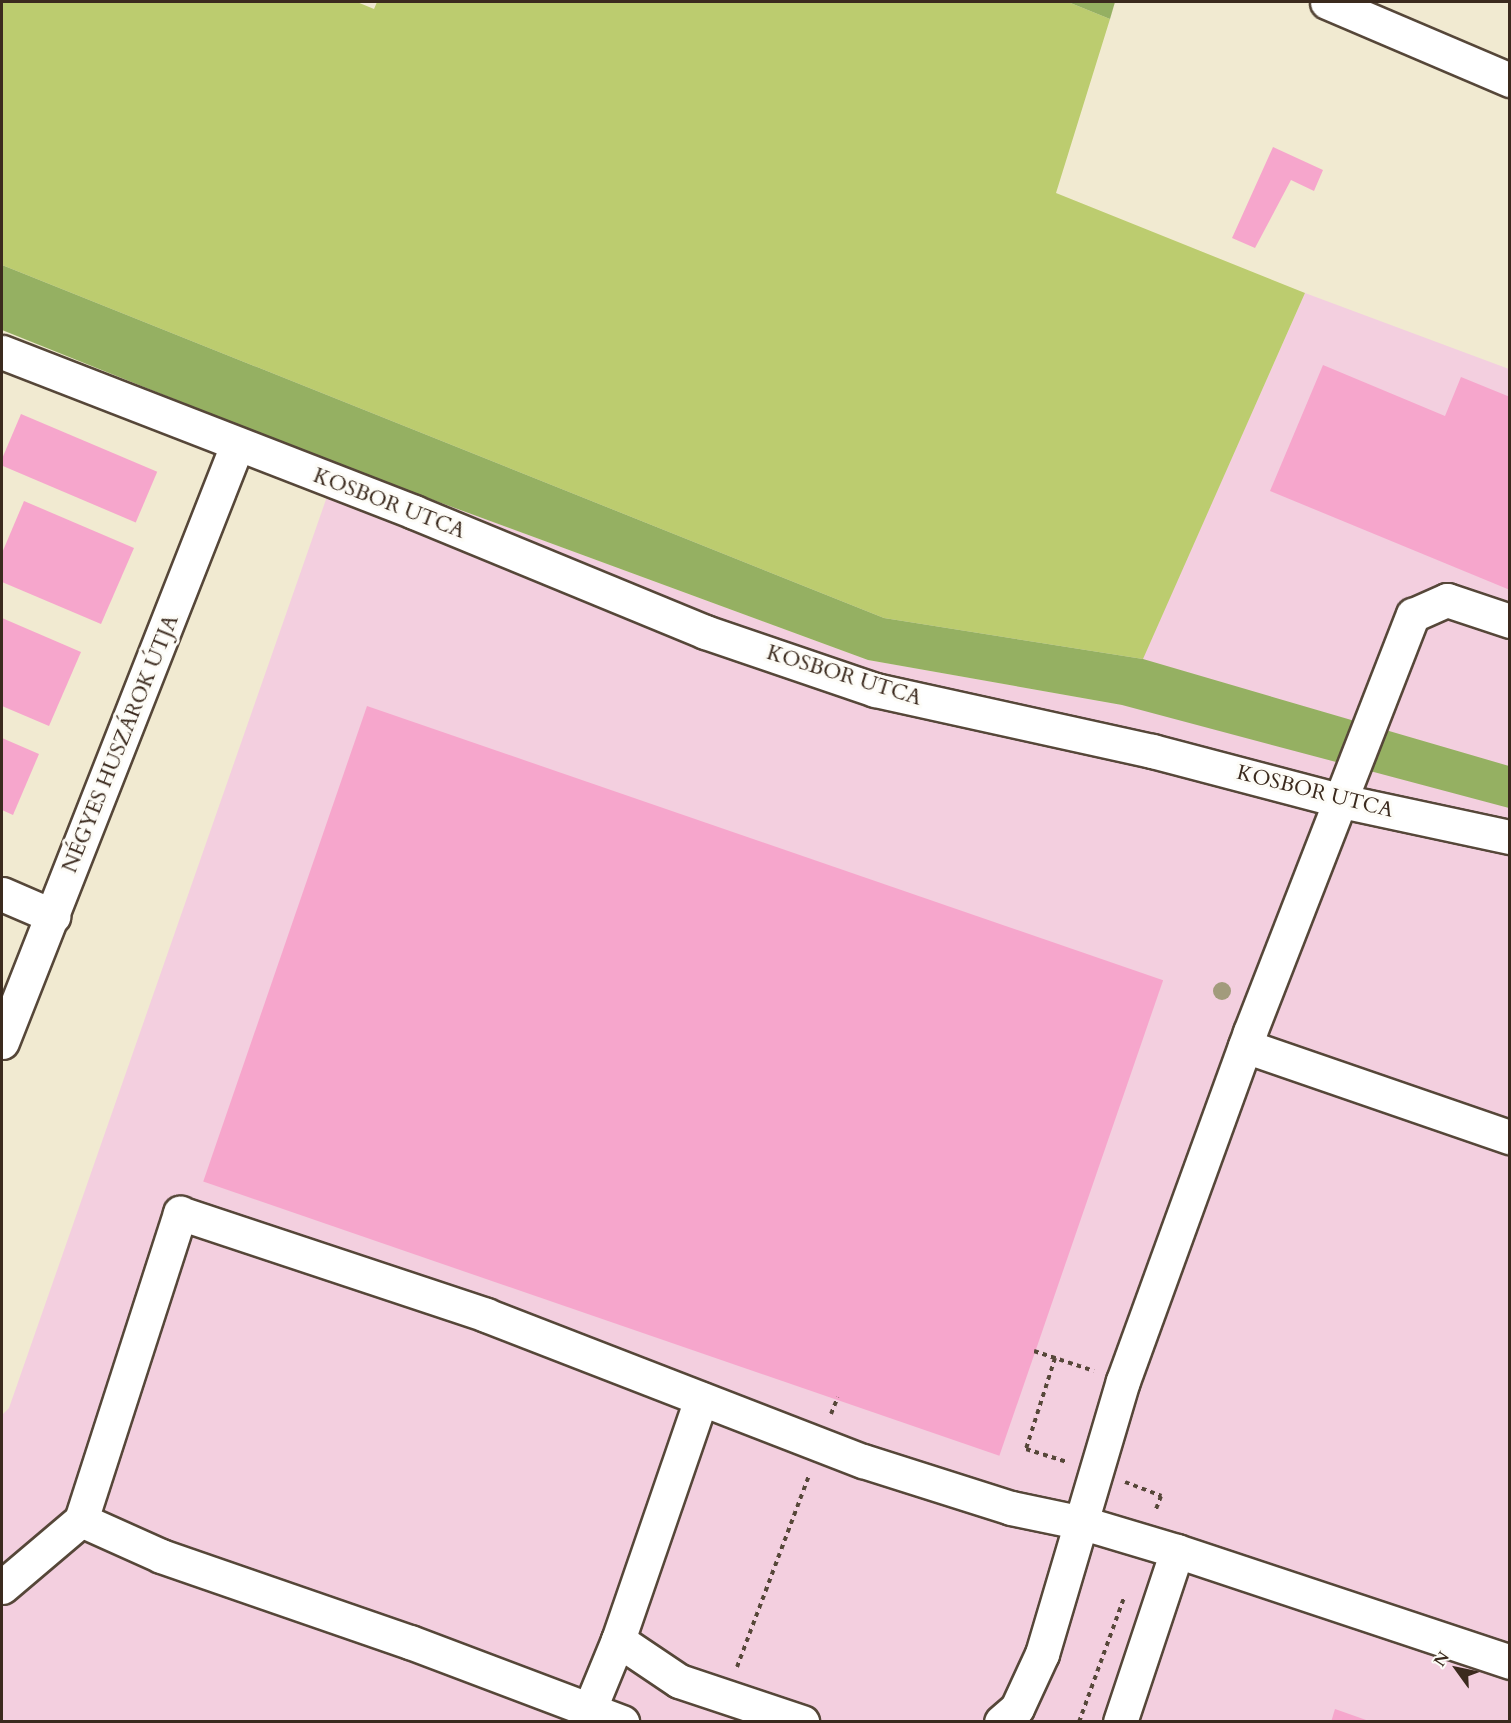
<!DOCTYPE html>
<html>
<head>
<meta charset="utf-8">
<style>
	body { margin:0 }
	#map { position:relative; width:1511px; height:1723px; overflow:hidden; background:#f1ead1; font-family:Cardo,serif }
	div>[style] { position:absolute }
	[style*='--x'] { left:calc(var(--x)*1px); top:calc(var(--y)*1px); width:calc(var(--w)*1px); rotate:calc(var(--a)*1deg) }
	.built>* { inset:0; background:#f3cfdf }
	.green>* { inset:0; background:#bccc6f }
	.forest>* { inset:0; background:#95b062 }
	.building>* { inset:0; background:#f6a6cc; transform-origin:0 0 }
	.path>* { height:4px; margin-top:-2px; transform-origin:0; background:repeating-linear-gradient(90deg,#564739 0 4.5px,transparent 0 9px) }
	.roads { filter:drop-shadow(2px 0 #564739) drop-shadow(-2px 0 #564739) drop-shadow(0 2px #564739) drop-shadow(0 -2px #564739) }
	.minor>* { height:33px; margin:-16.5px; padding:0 16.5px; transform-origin:16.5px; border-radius:16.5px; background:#fff }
	.trees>* { width:18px; height:18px; margin:-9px; border-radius:50%; background:#a29b7c }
	span { translate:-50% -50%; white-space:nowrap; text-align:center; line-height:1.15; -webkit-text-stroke:6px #fdfcf7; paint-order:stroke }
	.street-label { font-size:21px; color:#3b2a1e }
	.frame { position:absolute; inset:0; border:3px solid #3b2a1e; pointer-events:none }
	.north { position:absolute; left:1427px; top:1639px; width:60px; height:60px; -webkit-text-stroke:4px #fdfcf7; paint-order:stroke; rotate:303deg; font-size:16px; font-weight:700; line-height:24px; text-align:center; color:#3b2a1e }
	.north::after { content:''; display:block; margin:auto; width:21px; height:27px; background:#3b2a1e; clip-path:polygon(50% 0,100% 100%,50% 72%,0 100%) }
</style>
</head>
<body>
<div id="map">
	<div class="built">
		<i style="clip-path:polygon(1305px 293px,1509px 369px,1509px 1721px,2px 1722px,2px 1415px,9px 1408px,338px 465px,868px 660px,1122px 705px)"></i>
	</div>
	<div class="green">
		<i style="clip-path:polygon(2px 2px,357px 2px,374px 9px,377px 2px,1068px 2px,1110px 19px,1056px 193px,1305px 293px,1143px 659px,884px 618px,2px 265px)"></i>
	</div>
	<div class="forest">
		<i style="clip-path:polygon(1068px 2px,1115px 2px,1110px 19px)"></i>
		<i style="clip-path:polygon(2px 265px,884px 618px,1143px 659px,1509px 766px,1509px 808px,1122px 705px,868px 660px,338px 465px,2px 330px)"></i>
	</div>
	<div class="building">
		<i style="clip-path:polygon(1273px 147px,1323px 170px,1314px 191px,1291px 180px,1255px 248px,1232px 238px)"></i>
		<i style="clip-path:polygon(1323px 365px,1445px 416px,1461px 377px,1510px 397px,1510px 590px,1270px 491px)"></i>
		<i style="left:21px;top:414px;width:148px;height:55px;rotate:23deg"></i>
		<i style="clip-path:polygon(24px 501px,134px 548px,101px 624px,2px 582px,2px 553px)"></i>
		<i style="clip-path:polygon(2px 618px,81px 652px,49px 726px,2px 706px)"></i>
		<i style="left:367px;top:706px;width:842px;height:503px;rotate:19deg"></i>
		<i style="clip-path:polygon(2px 738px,39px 754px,13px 815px,2px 810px)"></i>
		<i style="clip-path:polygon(1335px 1709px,1369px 1721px,1369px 1722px,1331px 1722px)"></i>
	</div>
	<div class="path">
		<i style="--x:1034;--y:1351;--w:63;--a:18.4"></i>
		<i style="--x:1055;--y:1358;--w:96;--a:107.7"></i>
		<i style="--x:1026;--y:1449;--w:43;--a:17.6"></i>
		<i style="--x:831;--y:1414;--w:18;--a:-68"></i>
		<i style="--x:1125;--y:1482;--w:39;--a:21"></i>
		<i style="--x:1161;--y:1496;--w:17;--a:111"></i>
		<i style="--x:737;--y:1667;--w:205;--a:-69.4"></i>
		<i style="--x:1079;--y:1722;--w:132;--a:-70.1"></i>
	</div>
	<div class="roads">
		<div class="minor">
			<i style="--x:1327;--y:2;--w:199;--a:23.1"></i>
			<i style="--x:2;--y:352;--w:442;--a:21.2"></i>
			<i style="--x:414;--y:512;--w:315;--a:22.4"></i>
			<i style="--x:705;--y:632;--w:180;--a:18.8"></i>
			<i style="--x:875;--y:690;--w:284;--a:12.4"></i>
			<i style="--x:1152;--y:751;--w:196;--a:14.7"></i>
			<i style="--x:1342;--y:801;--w:172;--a:12.1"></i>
			<i style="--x:2;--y:894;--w:56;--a:23.3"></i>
			<i style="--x:2;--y:1042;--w:642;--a:-68.51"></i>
			<i style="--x:1245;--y:1046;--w:280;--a:19"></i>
			<i style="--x:81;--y:1520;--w:88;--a:24.2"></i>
			<i style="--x:161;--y:1556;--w:263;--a:19.1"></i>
			<i style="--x:410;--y:1642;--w:227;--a:20.7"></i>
			<i style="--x:2;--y:1587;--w:104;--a:-40.3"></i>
			<i style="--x:81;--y:1520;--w:323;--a:-72.1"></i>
			<i style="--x:180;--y:1213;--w:323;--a:18.4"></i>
			<i style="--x:486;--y:1315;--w:404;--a:21.2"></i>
			<i style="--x:863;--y:1461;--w:155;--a:17.6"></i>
			<i style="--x:1011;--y:1508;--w:74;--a:11.8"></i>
			<i style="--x:1083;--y:1523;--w:98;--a:16.6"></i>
			<i style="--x:1177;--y:1551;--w:351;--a:18.4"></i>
			<i style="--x:618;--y:1640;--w:73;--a:33.9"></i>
			<i style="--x:679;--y:1681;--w:130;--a:18.4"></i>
			<i style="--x:590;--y:1708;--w:74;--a:-67.6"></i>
			<i style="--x:618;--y:1640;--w:255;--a:-71"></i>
			<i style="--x:1001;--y:1722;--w:21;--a:-41"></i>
			<i style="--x:1017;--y:1708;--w:60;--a:-65.2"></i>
			<i style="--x:1042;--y:1654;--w:285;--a:-73.5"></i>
			<i style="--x:1123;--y:1381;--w:371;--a:-70"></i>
			<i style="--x:1250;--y:1032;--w:448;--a:-68.7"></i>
			<i style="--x:1413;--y:615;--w:37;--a:-24"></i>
			<i style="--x:1447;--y:600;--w:66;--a:18.4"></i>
			<i style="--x:1120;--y:1722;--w:180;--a:-71.6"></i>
		</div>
	</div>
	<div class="trees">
		<i style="left:1222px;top:991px"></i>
	</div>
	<div class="street-label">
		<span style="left:389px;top:504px;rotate:21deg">KOSBOR UTCA</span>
		<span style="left:844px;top:676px;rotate:17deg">KOSBOR UTCA</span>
		<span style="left:121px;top:744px;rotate:-68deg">NÉGYES HUSZÁROK ÚTJA</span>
		<span style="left:1315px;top:792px;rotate:14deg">KOSBOR UTCA</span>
	</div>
	<div class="frame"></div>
	<div class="north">N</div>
</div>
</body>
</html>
